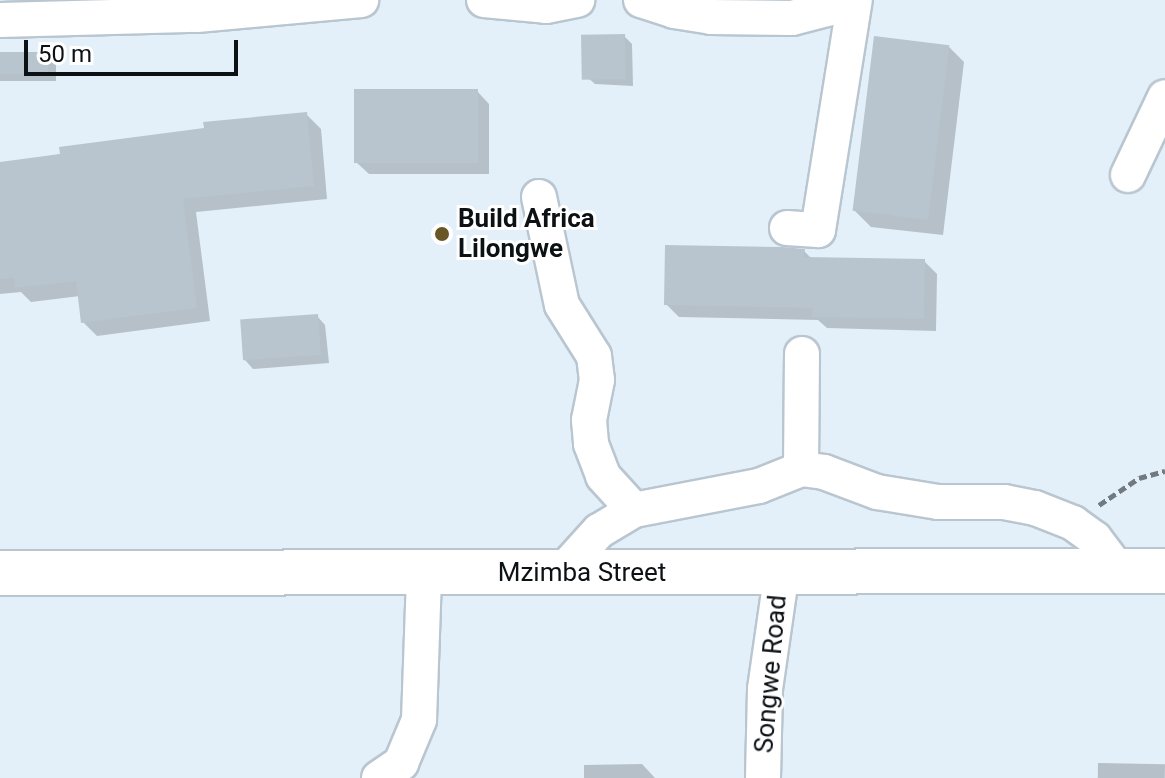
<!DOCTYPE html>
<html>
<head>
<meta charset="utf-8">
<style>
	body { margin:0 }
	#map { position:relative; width:1165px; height:778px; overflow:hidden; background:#e3f0fa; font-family:Roboto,sans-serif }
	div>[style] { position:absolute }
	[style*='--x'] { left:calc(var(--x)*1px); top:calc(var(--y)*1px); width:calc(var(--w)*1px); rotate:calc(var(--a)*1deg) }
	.shadow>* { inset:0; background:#0003; transform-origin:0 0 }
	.building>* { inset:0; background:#b8c5ce; transform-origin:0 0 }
	.path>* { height:5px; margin-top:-2.5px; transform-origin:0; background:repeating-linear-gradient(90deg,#727a81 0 8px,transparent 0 12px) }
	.roads { filter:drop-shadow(2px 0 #b9c6d0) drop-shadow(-2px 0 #b9c6d0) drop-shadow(0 2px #b9c6d0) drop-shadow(0 -2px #b9c6d0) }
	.minor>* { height:34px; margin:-17px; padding:0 17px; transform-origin:17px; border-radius:17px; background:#fff }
	.major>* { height:44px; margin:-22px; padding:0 22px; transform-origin:22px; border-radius:22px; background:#fff }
	.dots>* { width:22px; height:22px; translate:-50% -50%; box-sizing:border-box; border:4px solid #fff; border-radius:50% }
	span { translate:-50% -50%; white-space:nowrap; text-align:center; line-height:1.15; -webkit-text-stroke:6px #fff; paint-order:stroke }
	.poi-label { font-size:26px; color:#0c1114; font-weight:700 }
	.left { translate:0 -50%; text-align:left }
	.street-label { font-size:26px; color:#0c1114 }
	.scale { position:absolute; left:24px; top:40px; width:214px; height:36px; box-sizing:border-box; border:4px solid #0c1114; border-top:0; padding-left:10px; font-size:24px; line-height:28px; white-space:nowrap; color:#0c1114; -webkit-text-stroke:6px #fff; paint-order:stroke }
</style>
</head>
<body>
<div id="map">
	<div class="shadow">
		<i style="clip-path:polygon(624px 36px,632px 44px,633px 86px,595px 84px,586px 76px)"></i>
		<i style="clip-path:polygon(948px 46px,964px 62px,943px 235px,871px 227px,855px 211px)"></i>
		<i style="clip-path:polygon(0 54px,47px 54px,56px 62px,56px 81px,0 81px)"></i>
		<i style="clip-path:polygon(477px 91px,489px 104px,489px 174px,369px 174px,356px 162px)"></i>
		<i style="clip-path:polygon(306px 114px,321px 129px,327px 199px,196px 212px,210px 321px,97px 336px,83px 322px,80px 296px,31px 302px,21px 292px,0 294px,0 164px)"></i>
		<i style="clip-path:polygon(804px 251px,812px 259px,924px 261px,937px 274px,936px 331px,827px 328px,818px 320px,679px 317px,666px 304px)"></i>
		<i style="clip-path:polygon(317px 316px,325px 325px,329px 363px,253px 369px,245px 360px)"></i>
		<i style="left:1098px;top:763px;width:67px;height:15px;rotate:1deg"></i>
		<i style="clip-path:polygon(642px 764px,655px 778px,584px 778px,584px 765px)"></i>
	</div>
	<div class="building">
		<i style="left:625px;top:34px;width:45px;height:44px;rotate:89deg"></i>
		<i style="left:874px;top:36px;width:76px;height:176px;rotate:7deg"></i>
		<i style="left:0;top:52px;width:48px;height:22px"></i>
		<i style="left:354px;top:89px;width:124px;height:74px"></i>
		<i style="clip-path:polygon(307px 112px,314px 186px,183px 199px,197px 308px,81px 323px,76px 281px,15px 288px,14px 278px,0 279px,0 162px,60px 154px,59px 147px,204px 128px,203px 122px)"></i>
		<i style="clip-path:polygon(665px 245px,783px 247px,805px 249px,804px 257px,925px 259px,924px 319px,812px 317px,813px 308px,664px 305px)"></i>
		<i style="left:318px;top:314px;width:41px;height:78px;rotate:86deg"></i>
	</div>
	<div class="path">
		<i style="--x:1099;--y:505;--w:48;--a:-34"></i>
		<i style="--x:1139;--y:478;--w:27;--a:-15"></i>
	</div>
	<div class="roads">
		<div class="minor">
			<i style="--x:484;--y:0;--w:62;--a:5.5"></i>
			<i style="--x:546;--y:6;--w:32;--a:-11"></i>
			<i style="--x:641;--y:0;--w:35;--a:18"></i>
			<i style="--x:674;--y:11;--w:37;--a:9"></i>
			<i style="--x:711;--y:17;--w:81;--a:0.7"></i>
			<i style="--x:792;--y:18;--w:40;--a:-14.4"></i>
			<i style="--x:831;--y:8;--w:16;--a:-30"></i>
			<i style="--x:0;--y:20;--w:197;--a:-1.5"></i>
			<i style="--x:197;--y:15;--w:165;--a:-5.2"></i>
			<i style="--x:1128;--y:175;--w:86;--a:-64.6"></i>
			<i style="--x:539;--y:197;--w:110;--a:78"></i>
			<i style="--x:562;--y:305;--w:60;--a:57.9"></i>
			<i style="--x:594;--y:356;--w:24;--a:83"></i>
			<i style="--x:597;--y:380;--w:41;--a:101.3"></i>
			<i style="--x:589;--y:420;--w:24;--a:85"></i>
			<i style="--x:591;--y:444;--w:34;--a:69"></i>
			<i style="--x:603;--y:476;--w:46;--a:47.6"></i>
			<i style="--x:787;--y:228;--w:31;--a:4"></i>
			<i style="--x:818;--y:230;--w:233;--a:-80.9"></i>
			<i style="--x:801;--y:469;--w:115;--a:-89.5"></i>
			<i style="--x:561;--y:573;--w:57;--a:-47.9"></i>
			<i style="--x:599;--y:531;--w:41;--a:-31"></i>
			<i style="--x:634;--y:510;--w:127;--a:-10.9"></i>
			<i style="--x:759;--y:486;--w:45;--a:-22"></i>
			<i style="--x:801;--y:469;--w:23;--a:7"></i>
			<i style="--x:824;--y:472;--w:57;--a:20.7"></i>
			<i style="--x:877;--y:492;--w:62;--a:9.3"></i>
			<i style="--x:938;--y:502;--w:66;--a:0"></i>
			<i style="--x:1004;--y:502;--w:32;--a:11"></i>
			<i style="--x:1035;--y:508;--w:41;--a:21.5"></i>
			<i style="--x:1073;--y:523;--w:27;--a:36"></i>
			<i style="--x:1095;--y:539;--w:40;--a:53"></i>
			<i style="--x:379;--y:778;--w:27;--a:-34"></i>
			<i style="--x:401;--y:763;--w:47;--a:-67.3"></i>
			<i style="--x:419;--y:720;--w:146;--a:-88"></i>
			<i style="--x:763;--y:778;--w:89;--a:-88.7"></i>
			<i style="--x:765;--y:689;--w:119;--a:-81.8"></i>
		</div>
		<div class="major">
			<i style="--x:0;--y:573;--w:1165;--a:-0.1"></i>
		</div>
	</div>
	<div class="dots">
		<i style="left:442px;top:234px;background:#685725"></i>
	</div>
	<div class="poi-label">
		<span class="left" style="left:458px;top:234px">Build Africa<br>Lilongwe</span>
	</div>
	<div class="street-label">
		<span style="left:582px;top:573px">Mzimba Street</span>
		<span style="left:771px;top:674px;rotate:-85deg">Songwe Road</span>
	</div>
	<div class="scale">50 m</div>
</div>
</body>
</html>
